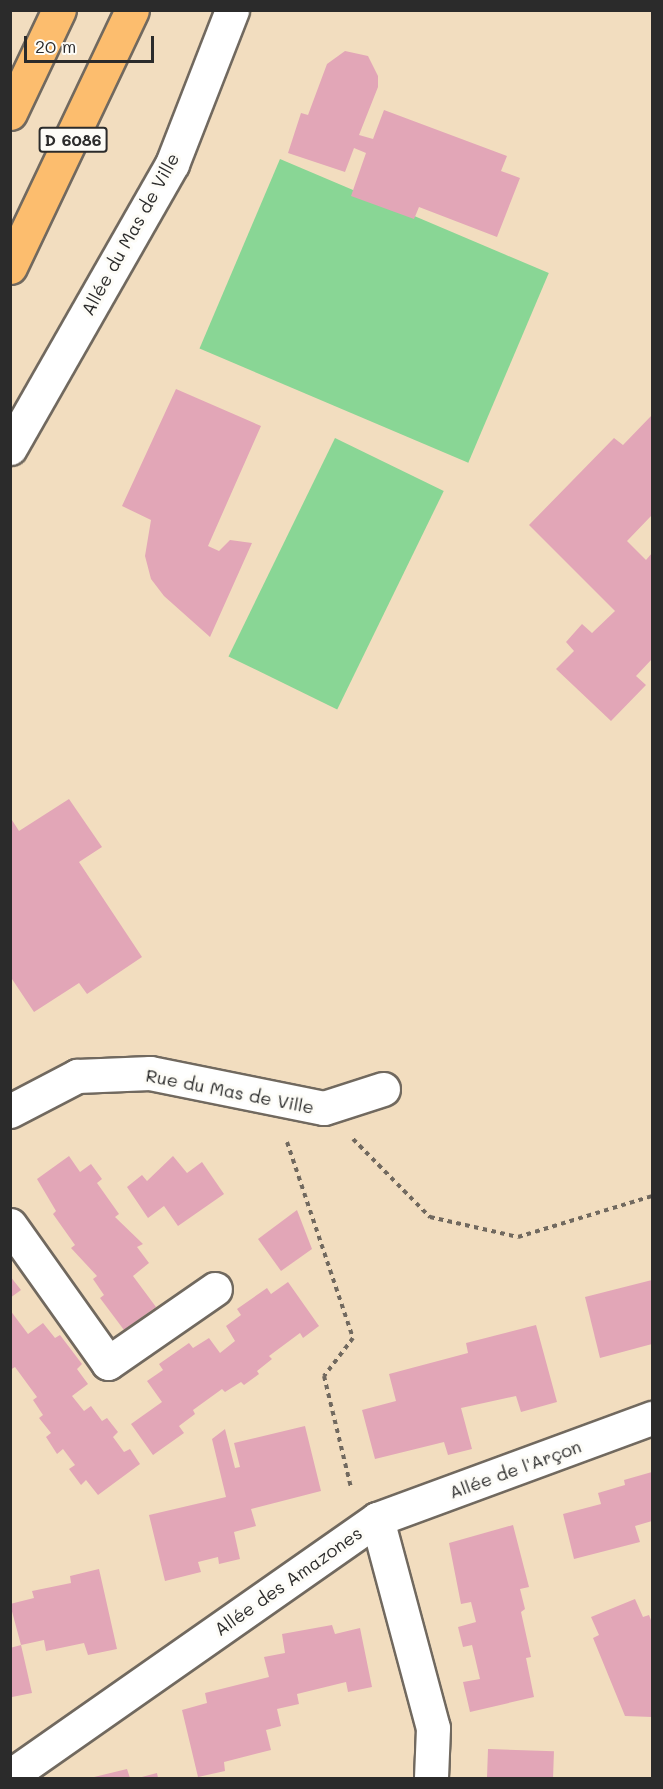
<!DOCTYPE html>
<html>
<head>
<meta charset="utf-8">
<style>
	body { margin:0 }
	#map { position:relative; width:663px; height:1789px; overflow:hidden; background:#f2ddbf; font-family:Mali,sans-serif }
	div>[style] { position:absolute }
	[style*='--x'] { left:calc(var(--x)*1px); top:calc(var(--y)*1px); width:calc(var(--w)*1px); rotate:calc(var(--a)*1deg) }
	.green>* { inset:0; background:#89d695; transform-origin:0 0 }
	.building>* { inset:0; background:#e2a6b7; transform-origin:0 0 }
	.path>* { height:4px; margin-top:-2px; transform-origin:0; background:repeating-linear-gradient(90deg,#71695f 0 4.5px,transparent 0 9px) }
	.roads { filter:drop-shadow(2px 0 #71695f) drop-shadow(-2px 0 #71695f) drop-shadow(0 2px #71695f) drop-shadow(0 -2px #71695f) }
	.minor>* { height:33px; margin:-16.5px; padding:0 16.5px; transform-origin:16.5px; border-radius:16.5px; background:#fff }
	.major>* { height:33px; margin:-16.5px; padding:0 16.5px; transform-origin:16.5px; border-radius:16.5px; background:#fcbd6e }
	span { translate:-50% -50%; white-space:nowrap; text-align:center; line-height:1.15; -webkit-text-stroke:6px #fdfcf7; paint-order:stroke }
	.shield-label span { padding:2px 4px; background:#fdfcf7; border:2px solid; border-radius:4px; -webkit-text-stroke-width:0 }
	.shield-label { font-size:16px; color:#2b2b2b; font-weight:700 }
	.street-label { font-size:18px; color:#2b2b2b }
	.frame { position:absolute; inset:0; border:12px solid #2b2b2b; pointer-events:none }
	.scale { position:absolute; left:24px; top:36px; width:130px; height:27px; box-sizing:border-box; border:3px solid #2b2b2b; border-top:0; padding-left:8px; font-size:18px; line-height:21px; white-space:nowrap; color:#2b2b2b; -webkit-text-stroke:4px #fdfcf7; paint-order:stroke }
</style>
</head>
<body>
<div id="map">
	<div class="green">
		<i style="left:280px;top:159px;width:292px;height:206px;rotate:23deg"></i>
		<i style="left:335px;top:438px;width:121px;height:243px;rotate:26deg"></i>
	</div>
	<div class="building">
		<i style="clip-path:polygon(345px 51px,368px 56px,378px 76px,378px 87px,359px 135px,373px 139px,384px 110px,507px 156px,501px 171px,520px 178px,497px 237px,419px 207px,414px 219px,351px 196px,366px 153px,354px 148px,345px 172px,288px 153px,301px 113px,308px 115px,327px 64px)"></i>
		<i style="clip-path:polygon(176px 389px,261px 426px,208px 546px,219px 551px,230px 540px,252px 543px,210px 637px,164px 596px,151px 579px,145px 556px,151px 520px,122px 506px)"></i>
		<i style="clip-path:polygon(652px 415px,652px 515px,627px 541px,646px 560px,652px 553px,652px 659px,636px 676px,646px 685px,611px 721px,556px 669px,574px 651px,566px 642px,582px 624px,592px 633px,615px 611px,529px 525px,614px 438px,623px 445px)"></i>
		<i style="clip-path:polygon(69px 799px,102px 847px,79px 862px,142px 957px,87px 994px,79px 983px,34px 1012px,10px 976px,10px 817px,19px 831px)"></i>
		<i style="clip-path:polygon(69px 1156px,80px 1172px,91px 1164px,102px 1179px,97px 1183px,119px 1214px,115px 1217px,143px 1244px,137px 1247px,149px 1263px,133px 1276px,156px 1307px,124px 1330px,100px 1298px,104px 1295px,93px 1279px,97px 1276px,71px 1248px,75px 1245px,53px 1214px,56px 1211px,37px 1179px)"></i>
		<i style="clip-path:polygon(173px 1156px,187px 1173px,202px 1162px,224px 1194px,178px 1226px,164px 1206px,148px 1218px,127px 1187px,142px 1175px,147px 1181px)"></i>
		<i style="clip-path:polygon(297px 1210px,312px 1249px,281px 1271px,258px 1239px)"></i>
		<i style="clip-path:polygon(10px 1276px,21px 1290px,10px 1298px)"></i>
		<i style="clip-path:polygon(652px 1280px,652px 1344px,600px 1358px,585px 1297px)"></i>
		<i style="clip-path:polygon(288px 1282px,319px 1326px,303px 1338px,300px 1333px,269px 1356px,272px 1359px,257px 1371px,259px 1374px,244px 1385px,241px 1382px,225px 1392px,222px 1389px,193px 1410px,195px 1414px,179px 1426px,184px 1433px,153px 1455px,131px 1424px,162px 1402px,147px 1381px,163px 1370px,159px 1364px,189px 1343px,193px 1348px,209px 1338px,220px 1353px,235px 1341px,226px 1326px,241px 1315px,237px 1309px,267px 1288px,271px 1294px)"></i>
		<i style="clip-path:polygon(10px 1310px,28px 1334px,43px 1323px,55px 1338px,60px 1335px,82px 1364px,77px 1369px,88px 1384px,72px 1396px,84px 1411px,91px 1406px,102px 1421px,107px 1418px,118px 1432px,113px 1437px,124px 1452px,130px 1449px,140px 1464px,98px 1495px,86px 1480px,81px 1485px,69px 1469px,75px 1465px,63px 1449px,57px 1454px,46px 1437px,51px 1433px,39px 1418px,43px 1415px,33px 1400px,37px 1397px,15px 1367px,10px 1370px)"></i>
		<i style="clip-path:polygon(536px 1325px,557px 1402px,521px 1412px,516px 1396px,461px 1408px,472px 1449px,448px 1455px,444px 1442px,375px 1459px,362px 1410px,396px 1401px,389px 1374px,468px 1353px,466px 1343px)"></i>
		<i style="clip-path:polygon(305px 1426px,321px 1491px,251px 1509px,256px 1526px,234px 1532px,240px 1559px,219px 1564px,218px 1557px,198px 1562px,201px 1572px,165px 1581px,149px 1515px,226px 1497px,212px 1439px,225px 1429px,235px 1468px,240px 1467px,234px 1443px)"></i>
		<i style="clip-path:polygon(652px 1472px,652px 1521px,635px 1526px,640px 1542px,574px 1559px,563px 1514px,601px 1504px,598px 1493px,625px 1485px,624px 1480px)"></i>
		<i style="clip-path:polygon(513px 1525px,529px 1587px,520px 1589px,525px 1609px,521px 1612px,531px 1657px,526px 1658px,534px 1697px,470px 1712px,463px 1682px,480px 1679px,472px 1645px,463px 1647px,458px 1627px,476px 1622px,471px 1602px,461px 1604px,449px 1543px)"></i>
		<i style="clip-path:polygon(99px 1569px,117px 1649px,88px 1655px,84px 1643px,46px 1651px,44px 1640px,21px 1645px,10px 1604px,34px 1598px,32px 1591px,71px 1583px,70px 1576px)"></i>
		<i style="clip-path:polygon(635px 1599px,643px 1617px,649px 1615px,652px 1623px,652px 1717px,625px 1716px,593px 1638px,599px 1635px,591px 1617px)"></i>
		<i style="clip-path:polygon(332px 1625px,335px 1634px,360px 1628px,372px 1687px,348px 1692px,346px 1682px,297px 1694px,299px 1704px,277px 1709px,281px 1726px,266px 1730px,271px 1750px,224px 1762px,225px 1771px,198px 1777px,182px 1710px,207px 1703px,205px 1693px,269px 1677px,264px 1657px,285px 1653px,282px 1634px)"></i>
		<i style="clip-path:polygon(21px 1645px,32px 1693px,12px 1697px,10px 1648px)"></i>
		<i style="left:488px;top:1749px;width:66px;height:29px;rotate:2deg"></i>
		<i style="clip-path:polygon(127px 1769px,130px 1778px,90px 1778px)"></i>
		<i style="clip-path:polygon(157px 1773px,158px 1778px,138px 1778px)"></i>
	</div>
	<div class="path">
		<i style="--x:353;--y:1139;--w:110;--a:45.4"></i>
		<i style="--x:430;--y:1217;--w:90;--a:12.8"></i>
		<i style="--x:518;--y:1237;--w:140;--a:-17"></i>
		<i style="--x:287;--y:1142;--w:207;--a:71.4"></i>
		<i style="--x:353;--y:1338;--w:48;--a:127.3"></i>
		<i style="--x:324;--y:1376;--w:115;--a:76.4"></i>
	</div>
	<div class="roads">
		<div class="minor">
			<i style="--x:10;--y:448;--w:327;--a:-60.3"></i>
			<i style="--x:172;--y:164;--w:165;--a:-68.7"></i>
			<i style="--x:10;--y:1111;--w:76;--a:-27.6"></i>
			<i style="--x:77;--y:1076;--w:73;--a:-2.4"></i>
			<i style="--x:150;--y:1073;--w:177;--a:11.4"></i>
			<i style="--x:324;--y:1108;--w:62;--a:-17.9"></i>
			<i style="--x:10;--y:1225;--w:169;--a:54.6"></i>
			<i style="--x:108;--y:1363;--w:130;--a:-34.7"></i>
			<i style="--x:377;--y:1519;--w:216;--a:75"></i>
			<i style="--x:433;--y:1728;--w:50;--a:92.3"></i>
			<i style="--x:10;--y:1776;--w:448;--a:-35"></i>
			<i style="--x:377;--y:1519;--w:293;--a:-20.2"></i>
		</div>
		<div class="major">
			<i style="--x:10;--y:113;--w:114;--a:-64.6"></i>
			<i style="--x:10;--y:267;--w:284;--a:-64.6"></i>
		</div>
	</div>
	<div class="shield-label">
		<span style="left:73px;top:140px">D 6086</span>
	</div>
	<div class="street-label">
		<span style="left:130px;top:234px;rotate:-61deg">Allée du Mas de Ville</span>
		<span style="left:230px;top:1091px;rotate:11deg">Rue du Mas de Ville</span>
		<span style="left:515px;top:1469px;rotate:-20deg">Allée de l'Arçon</span>
		<span style="left:288px;top:1581px;rotate:-35deg">Allée des Amazones</span>
	</div>
	<div class="frame"></div>
	<div class="scale">20 m</div>
</div>
</body>
</html>
